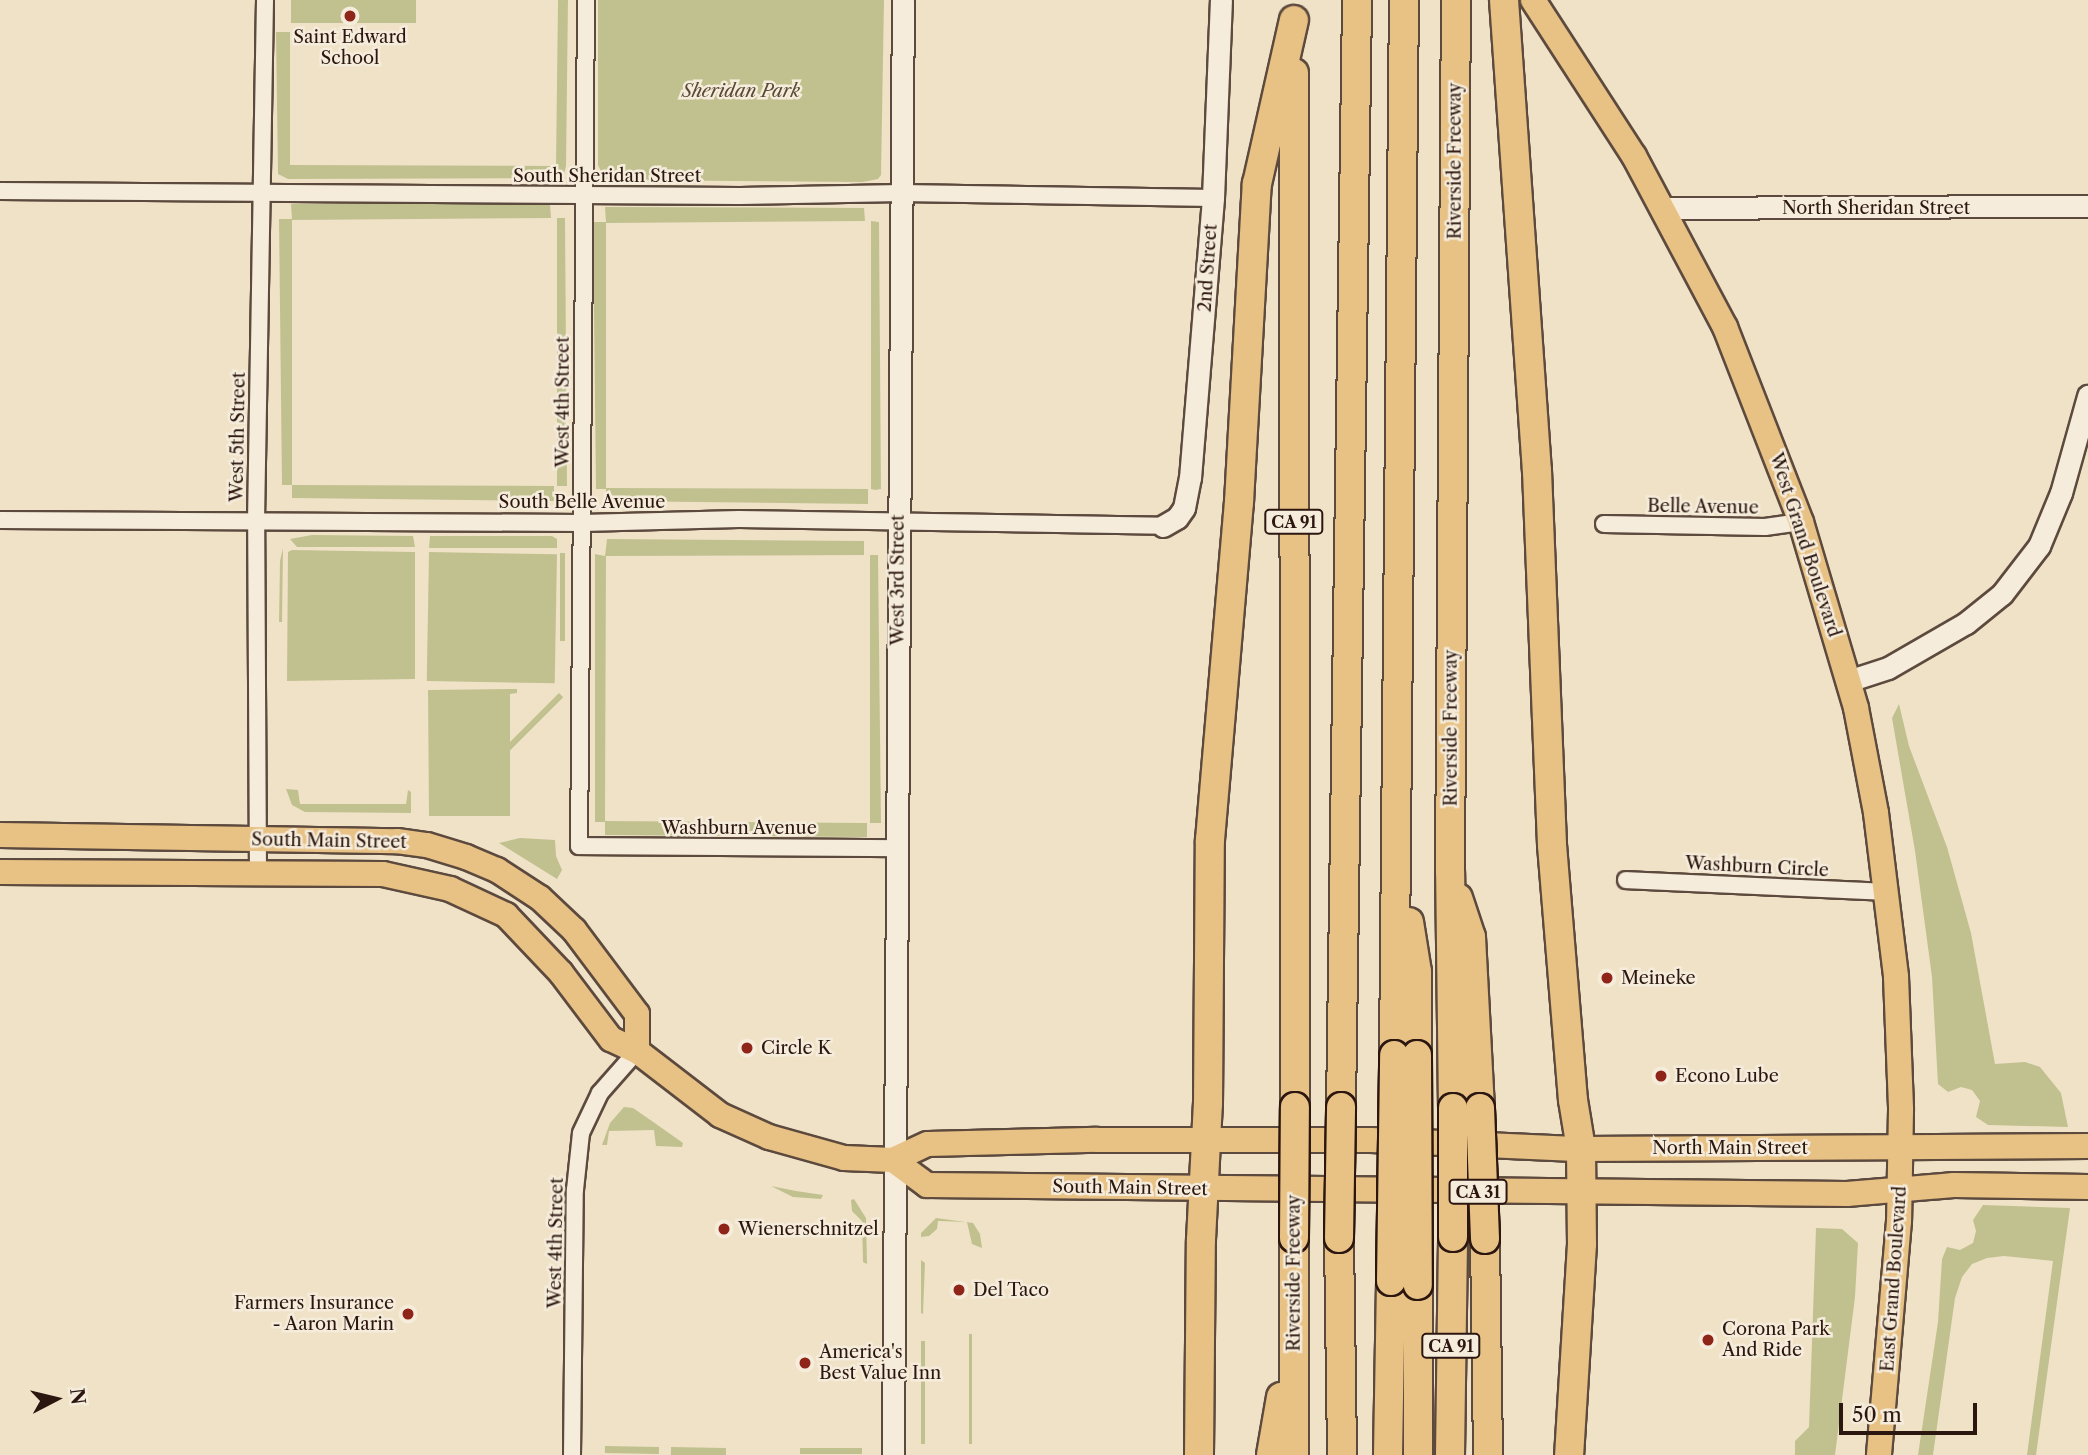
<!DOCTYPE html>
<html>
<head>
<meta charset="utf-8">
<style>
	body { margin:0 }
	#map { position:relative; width:2088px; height:1455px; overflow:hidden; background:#f0e2c7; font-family:"Libre Caslon Text",serif }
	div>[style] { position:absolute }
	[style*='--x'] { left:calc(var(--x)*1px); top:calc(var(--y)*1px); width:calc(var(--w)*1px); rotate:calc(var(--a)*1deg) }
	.green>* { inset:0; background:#c1c190; transform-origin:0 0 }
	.roads { filter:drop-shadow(2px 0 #5d4a3e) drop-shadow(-2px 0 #5d4a3e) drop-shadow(0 2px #5d4a3e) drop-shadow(0 -2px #5d4a3e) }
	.street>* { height:16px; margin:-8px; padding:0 8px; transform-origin:8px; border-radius:8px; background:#f5ecdb }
	.secondary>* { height:21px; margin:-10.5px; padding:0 10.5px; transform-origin:10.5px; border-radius:10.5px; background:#f5ecdb }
	.primary>* { height:24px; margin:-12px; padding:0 12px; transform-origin:12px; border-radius:12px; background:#e8c184 }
	.highway>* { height:28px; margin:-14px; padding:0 14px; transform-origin:14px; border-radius:14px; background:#e8c184 }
	.bridges { filter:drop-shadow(2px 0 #2c1710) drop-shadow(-2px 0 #2c1710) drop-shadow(0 2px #2c1710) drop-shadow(0 -2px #2c1710) }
	.highway-bridge>* { height:28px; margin:-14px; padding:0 14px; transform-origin:14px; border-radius:14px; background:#e8c184 }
	.dots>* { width:19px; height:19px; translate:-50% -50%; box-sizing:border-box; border:4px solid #f5ecdb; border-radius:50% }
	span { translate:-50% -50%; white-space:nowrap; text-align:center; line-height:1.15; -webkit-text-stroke:5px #f5ecdb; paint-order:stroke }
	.shield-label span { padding:2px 5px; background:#f5ecdb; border:2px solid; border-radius:5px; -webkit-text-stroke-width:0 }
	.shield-label { font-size:16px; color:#2c1710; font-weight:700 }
	.poi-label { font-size:18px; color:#2c1710 }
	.left { translate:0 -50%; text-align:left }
	.right { translate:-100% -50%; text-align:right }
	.park-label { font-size:18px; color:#594a36; font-style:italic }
	.street-label { font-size:18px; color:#2c1710 }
	.north { position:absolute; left:21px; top:1364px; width:70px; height:70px; -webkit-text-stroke:5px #f5ecdb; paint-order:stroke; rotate:83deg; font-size:19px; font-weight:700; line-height:28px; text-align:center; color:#2c1710 }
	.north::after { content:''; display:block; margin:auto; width:24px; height:32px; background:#2c1710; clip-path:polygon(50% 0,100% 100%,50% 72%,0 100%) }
	.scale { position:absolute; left:1839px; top:1403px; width:138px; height:32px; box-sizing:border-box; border:4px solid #2c1710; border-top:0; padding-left:9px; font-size:21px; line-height:24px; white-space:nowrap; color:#2c1710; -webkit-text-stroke:5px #f5ecdb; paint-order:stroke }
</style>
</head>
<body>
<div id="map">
	<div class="green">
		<i style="left:291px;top:0;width:125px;height:23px"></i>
		<i style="clip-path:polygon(558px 0,568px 0,566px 166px,563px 178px,288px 179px,278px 174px,276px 32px,290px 32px,290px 165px,556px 166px)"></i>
		<i style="clip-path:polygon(598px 0,884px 0,881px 175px,878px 179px,863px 182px,605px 180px,598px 165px)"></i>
		<i style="clip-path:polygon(291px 204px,550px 204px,551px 218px,292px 220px,292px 485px,554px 486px,554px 501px,292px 498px,292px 485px,282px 485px,279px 219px,292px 219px)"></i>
		<i style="clip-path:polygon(605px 207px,864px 208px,865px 221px,606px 223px,606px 488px,868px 489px,868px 504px,606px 501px,606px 489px,596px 489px,593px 222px,606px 222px)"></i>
		<i style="clip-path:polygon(557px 218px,565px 218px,567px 486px,557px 486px)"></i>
		<i style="clip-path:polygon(871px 221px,879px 222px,881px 489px,875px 490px,871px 489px)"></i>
		<i style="clip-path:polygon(312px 535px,413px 536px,415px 547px,297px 547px,290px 539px)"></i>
		<i style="clip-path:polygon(430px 536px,552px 536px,557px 539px,557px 548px,429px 548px)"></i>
		<i style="clip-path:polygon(607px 539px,864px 541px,864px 555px,606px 556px,605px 821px,867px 823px,867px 837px,605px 835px,605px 822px,595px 822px,595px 554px,605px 556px)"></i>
		<i style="clip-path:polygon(283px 548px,282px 622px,279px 622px,280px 561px)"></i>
		<i style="clip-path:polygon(292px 550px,415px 552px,415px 679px,287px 681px,288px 552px)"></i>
		<i style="left:429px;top:552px;width:128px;height:129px;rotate:1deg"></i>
		<i style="left:560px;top:553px;width:5px;height:88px"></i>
		<i style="clip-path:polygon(870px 555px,878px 555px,881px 823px,870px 823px)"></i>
		<i style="clip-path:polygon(517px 689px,517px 693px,510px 694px,510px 816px,429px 816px,428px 690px)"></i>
		<i style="left:559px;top:693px;width:6px;height:112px;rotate:45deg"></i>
		<i style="clip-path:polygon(1899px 704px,1909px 746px,1947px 847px,1971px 933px,1995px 1064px,2025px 1062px,2040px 1067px,2061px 1093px,2068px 1127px,1988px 1125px,1976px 1117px,1980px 1101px,1972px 1090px,1961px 1087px,1948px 1092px,1938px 1084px,1932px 977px,1915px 851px,1892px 718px)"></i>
		<i style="clip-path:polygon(286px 789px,298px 790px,300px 804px,406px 804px,408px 790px,411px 792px,411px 813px,305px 812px,292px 805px)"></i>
		<i style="clip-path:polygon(520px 838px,555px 840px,556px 856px,562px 870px,557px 879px,499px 843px)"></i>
		<i style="clip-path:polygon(624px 1107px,633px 1108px,649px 1119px,683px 1143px,682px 1147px,656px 1146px,654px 1130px,609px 1131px,607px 1145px,602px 1145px,610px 1123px)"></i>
		<i style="clip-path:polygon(771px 1186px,796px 1191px,823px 1195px,821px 1199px,793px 1197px)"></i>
		<i style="clip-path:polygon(854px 1199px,866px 1218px,867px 1264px,863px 1262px,862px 1221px,852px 1211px,851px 1200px)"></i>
		<i style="clip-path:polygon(1983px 1205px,2070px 1208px,2036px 1455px,2027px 1455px,2053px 1261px,2004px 1256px,1987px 1258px,1972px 1264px,1962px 1277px,1955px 1298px,1933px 1455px,1918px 1455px,1938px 1322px,1942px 1259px,1947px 1247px,1960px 1250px,1973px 1243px,1976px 1231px,1973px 1220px)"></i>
		<i style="clip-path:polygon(936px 1218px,973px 1223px,980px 1234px,982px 1248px,972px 1244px,967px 1222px,938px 1221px,937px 1229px,929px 1236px,921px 1237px,921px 1233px)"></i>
		<i style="clip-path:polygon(1816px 1228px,1842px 1229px,1858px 1243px,1855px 1297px,1835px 1455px,1795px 1455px,1795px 1441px,1809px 1427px)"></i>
		<i style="clip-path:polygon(921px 1260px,925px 1263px,923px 1314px,921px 1313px)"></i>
		<i style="left:969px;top:1334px;width:3px;height:110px"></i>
		<i style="left:921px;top:1341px;width:4px;height:103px"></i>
		<i style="left:605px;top:1446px;width:54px;height:7px;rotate:1deg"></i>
		<i style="left:671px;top:1447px;width:55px;height:8px;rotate:1deg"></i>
		<i style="left:800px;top:1448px;width:62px;height:6px"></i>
	</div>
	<div class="roads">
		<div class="street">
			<i style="--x:586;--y:0;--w:846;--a:90.47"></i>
			<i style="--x:579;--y:846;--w:319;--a:0.4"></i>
			<i style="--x:0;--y:191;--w:740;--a:0.39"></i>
			<i style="--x:740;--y:196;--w:161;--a:-1.1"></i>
			<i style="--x:901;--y:193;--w:312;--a:0.9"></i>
			<i style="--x:0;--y:520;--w:582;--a:0.3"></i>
			<i style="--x:582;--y:523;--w:157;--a:-1.5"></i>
			<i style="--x:739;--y:519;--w:424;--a:0.9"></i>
			<i style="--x:1604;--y:524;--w:161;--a:1.1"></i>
			<i style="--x:1765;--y:527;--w:36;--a:-8"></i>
			<i style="--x:258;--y:874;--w:353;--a:-90.3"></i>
			<i style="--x:256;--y:521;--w:521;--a:-89.01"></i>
			<i style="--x:1626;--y:880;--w:260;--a:2.6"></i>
			<i style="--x:572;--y:1455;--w:265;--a:-89.4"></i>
			<i style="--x:575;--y:1190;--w:57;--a:-84"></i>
			<i style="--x:581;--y:1133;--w:44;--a:-64.6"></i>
			<i style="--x:600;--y:1093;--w:56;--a:-48.6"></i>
		</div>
		<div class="secondary">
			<i style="--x:1664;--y:208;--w:424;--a:-0.3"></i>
			<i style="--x:1163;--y:526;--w:16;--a:-30"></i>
			<i style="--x:1177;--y:518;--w:12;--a:-55"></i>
			<i style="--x:1184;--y:508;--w:31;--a:-79"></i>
			<i style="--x:1190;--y:478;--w:281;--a:-85.3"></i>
			<i style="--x:1213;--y:198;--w:198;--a:-87.7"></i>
			<i style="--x:1848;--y:681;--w:42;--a:-18"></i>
			<i style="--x:1888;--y:668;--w:90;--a:-30"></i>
			<i style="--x:1966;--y:623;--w:46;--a:-38.9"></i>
			<i style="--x:2002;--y:594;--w:61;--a:-52.4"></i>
			<i style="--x:2039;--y:546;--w:57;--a:-67.5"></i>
			<i style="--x:2061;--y:493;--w:101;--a:-74.4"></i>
			<i style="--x:893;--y:1455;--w:1455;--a:-89.61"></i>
		</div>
		<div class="primary">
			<i style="--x:1533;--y:0;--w:186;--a:57.1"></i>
			<i style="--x:1634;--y:156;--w:194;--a:62"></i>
			<i style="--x:1725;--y:327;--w:209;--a:68.7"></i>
			<i style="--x:1801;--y:522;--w:194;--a:73.5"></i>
			<i style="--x:1856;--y:708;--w:107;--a:79.2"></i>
			<i style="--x:1876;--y:813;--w:165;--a:83"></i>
			<i style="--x:1896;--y:977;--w:133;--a:87.8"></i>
			<i style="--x:1901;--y:1110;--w:111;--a:91"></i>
			<i style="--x:1899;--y:1221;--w:235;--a:94.9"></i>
			<i style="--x:0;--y:835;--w:397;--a:0.9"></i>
			<i style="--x:397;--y:841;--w:30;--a:8"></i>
			<i style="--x:427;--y:845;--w:41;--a:17.1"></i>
			<i style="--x:466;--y:857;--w:34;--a:23"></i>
			<i style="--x:497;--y:870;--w:51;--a:33.1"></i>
			<i style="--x:540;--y:898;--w:47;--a:43.3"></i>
			<i style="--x:574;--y:930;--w:105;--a:53.1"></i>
			<i style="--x:637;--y:1014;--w:37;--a:90"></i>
			<i style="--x:0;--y:872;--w:383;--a:0.3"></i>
			<i style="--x:383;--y:874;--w:69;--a:12.6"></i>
			<i style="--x:450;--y:889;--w:62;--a:24.9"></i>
			<i style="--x:506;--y:915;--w:80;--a:46.5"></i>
			<i style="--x:561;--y:973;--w:83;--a:52.9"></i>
			<i style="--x:611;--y:1039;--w:29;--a:25"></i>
			<i style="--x:637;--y:1051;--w:105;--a:37.6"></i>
			<i style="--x:720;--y:1115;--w:54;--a:24.2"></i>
			<i style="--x:769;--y:1137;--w:78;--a:15.6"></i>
			<i style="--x:844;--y:1158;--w:49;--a:2.3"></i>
			<i style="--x:893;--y:1160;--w:38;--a:-25"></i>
			<i style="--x:928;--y:1144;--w:169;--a:-1.4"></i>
			<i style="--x:1097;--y:1140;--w:274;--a:0"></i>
			<i style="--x:1371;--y:1140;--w:210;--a:2.5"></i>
			<i style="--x:1581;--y:1149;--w:507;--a:-0.34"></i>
			<i style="--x:893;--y:1160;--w:42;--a:36.3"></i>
			<i style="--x:927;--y:1185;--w:920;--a:0.56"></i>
			<i style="--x:1847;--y:1194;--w:107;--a:-4.8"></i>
			<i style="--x:1954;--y:1185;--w:134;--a:0.9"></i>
		</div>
		<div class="highway">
			<i style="--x:1504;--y:0;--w:472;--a:86"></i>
			<i style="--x:1537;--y:471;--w:374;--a:87.7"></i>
			<i style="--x:1552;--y:845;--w:256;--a:85.3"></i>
			<i style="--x:1573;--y:1100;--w:50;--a:80.7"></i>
			<i style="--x:1581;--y:1149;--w:95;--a:89.4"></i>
			<i style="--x:1582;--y:1244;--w:211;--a:93.5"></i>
			<i style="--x:1294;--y:73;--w:1034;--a:89.94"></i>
			<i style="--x:1458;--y:898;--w:41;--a:71.6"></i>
			<i style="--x:1471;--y:937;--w:171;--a:87"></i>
			<i style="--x:1409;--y:922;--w:51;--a:80.9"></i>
			<i style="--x:1417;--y:972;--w:83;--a:90"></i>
			<i style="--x:1394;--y:1055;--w:1055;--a:-89.46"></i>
			<i style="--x:1341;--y:1107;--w:1107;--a:-89.17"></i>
			<i style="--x:1453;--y:1108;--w:236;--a:-90.7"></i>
			<i style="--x:1450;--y:872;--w:872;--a:-89.61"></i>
			<i style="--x:1339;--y:1238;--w:217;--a:89.2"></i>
			<i style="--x:1485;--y:1239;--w:216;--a:89.2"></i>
			<i style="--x:1418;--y:1285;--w:170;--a:90"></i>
			<i style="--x:1199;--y:1455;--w:215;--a:-89.5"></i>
			<i style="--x:1201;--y:1240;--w:136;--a:-87.1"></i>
			<i style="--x:1208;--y:1104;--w:264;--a:-89.6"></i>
			<i style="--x:1210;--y:840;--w:339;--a:-85.1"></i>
			<i style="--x:1239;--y:502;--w:319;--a:-86.8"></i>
			<i style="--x:1257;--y:184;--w:168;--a:-77.3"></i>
			<i style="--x:1271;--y:1455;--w:59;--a:-80.2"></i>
			<i style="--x:1294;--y:1455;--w:217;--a:-90"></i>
			<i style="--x:1388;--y:1455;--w:174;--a:-89"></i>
			<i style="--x:1450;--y:1455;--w:218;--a:-89.2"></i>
		</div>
	</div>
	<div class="bridges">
		<div class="highway-bridge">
			<i style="--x:1417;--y:1055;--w:230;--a:89.8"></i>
			<i style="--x:1453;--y:1108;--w:129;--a:90"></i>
			<i style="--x:1480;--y:1108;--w:131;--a:87.8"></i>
			<i style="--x:1294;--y:1238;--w:131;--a:-89.6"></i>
			<i style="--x:1339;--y:1238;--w:131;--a:-89.1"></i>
			<i style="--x:1391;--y:1281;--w:226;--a:-89.2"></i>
		</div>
	</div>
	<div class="dots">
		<i style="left:350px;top:16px;background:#8f2418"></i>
		<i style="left:1607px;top:978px;background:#8f2418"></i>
		<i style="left:747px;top:1048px;background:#8f2418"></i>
		<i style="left:1661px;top:1076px;background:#8f2418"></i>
		<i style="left:724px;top:1229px;background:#8f2418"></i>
		<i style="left:959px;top:1290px;background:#8f2418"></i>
		<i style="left:408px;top:1314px;background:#8f2418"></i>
		<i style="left:1708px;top:1340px;background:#8f2418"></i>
		<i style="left:805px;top:1363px;background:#8f2418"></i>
	</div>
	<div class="shield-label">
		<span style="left:1294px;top:522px">CA 91</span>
		<span style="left:1478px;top:1192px">CA 31</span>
		<span style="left:1451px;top:1346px">CA 91</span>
	</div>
	<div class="poi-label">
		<span style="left:350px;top:48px">Saint Edward<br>School</span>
		<span class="left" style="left:1621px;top:978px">Meineke</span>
		<span class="left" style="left:761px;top:1048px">Circle K</span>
		<span class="left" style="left:1675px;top:1076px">Econo Lube</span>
		<span class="left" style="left:738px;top:1229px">Wienerschnitzel</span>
		<span class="left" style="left:973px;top:1290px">Del Taco</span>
		<span class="right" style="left:394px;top:1314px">Farmers Insurance<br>- Aaron Marin</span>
		<span class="left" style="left:1722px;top:1340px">Corona Park<br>And Ride</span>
		<span class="left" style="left:819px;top:1363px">America's<br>Best Value Inn</span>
	</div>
	<div class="park-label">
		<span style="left:741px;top:91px">Sheridan Park</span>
	</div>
	<div class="street-label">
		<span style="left:1455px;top:161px;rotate:-90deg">Riverside Freeway</span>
		<span style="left:607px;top:176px">South Sheridan Street</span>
		<span style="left:1876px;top:208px">North Sheridan Street</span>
		<span style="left:1208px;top:268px;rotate:-86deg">2nd Street</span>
		<span style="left:563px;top:402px;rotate:-90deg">West 4th Street</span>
		<span style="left:238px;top:437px;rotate:-89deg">West 5th Street</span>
		<span style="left:582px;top:502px">South Belle Avenue</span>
		<span style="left:1703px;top:507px;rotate:1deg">Belle Avenue</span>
		<span style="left:1805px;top:545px;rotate:72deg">West Grand Boulevard</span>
		<span style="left:898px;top:580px;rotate:-90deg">West 3rd Street</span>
		<span style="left:1451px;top:728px;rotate:-90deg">Riverside Freeway</span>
		<span style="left:739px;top:828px">Washburn Avenue</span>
		<span style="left:329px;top:841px;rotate:1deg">South Main Street</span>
		<span style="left:1757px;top:867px;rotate:3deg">Washburn Circle</span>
		<span style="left:1730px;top:1148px">North Main Street</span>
		<span style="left:1130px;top:1188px;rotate:1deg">South Main Street</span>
		<span style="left:556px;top:1243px;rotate:-89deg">West 4th Street</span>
		<span style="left:1294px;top:1273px;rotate:-90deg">Riverside Freeway</span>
		<span style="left:1894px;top:1279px;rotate:-86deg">East Grand Boulevard</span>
	</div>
	<div class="north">N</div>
	<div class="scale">50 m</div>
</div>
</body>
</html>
